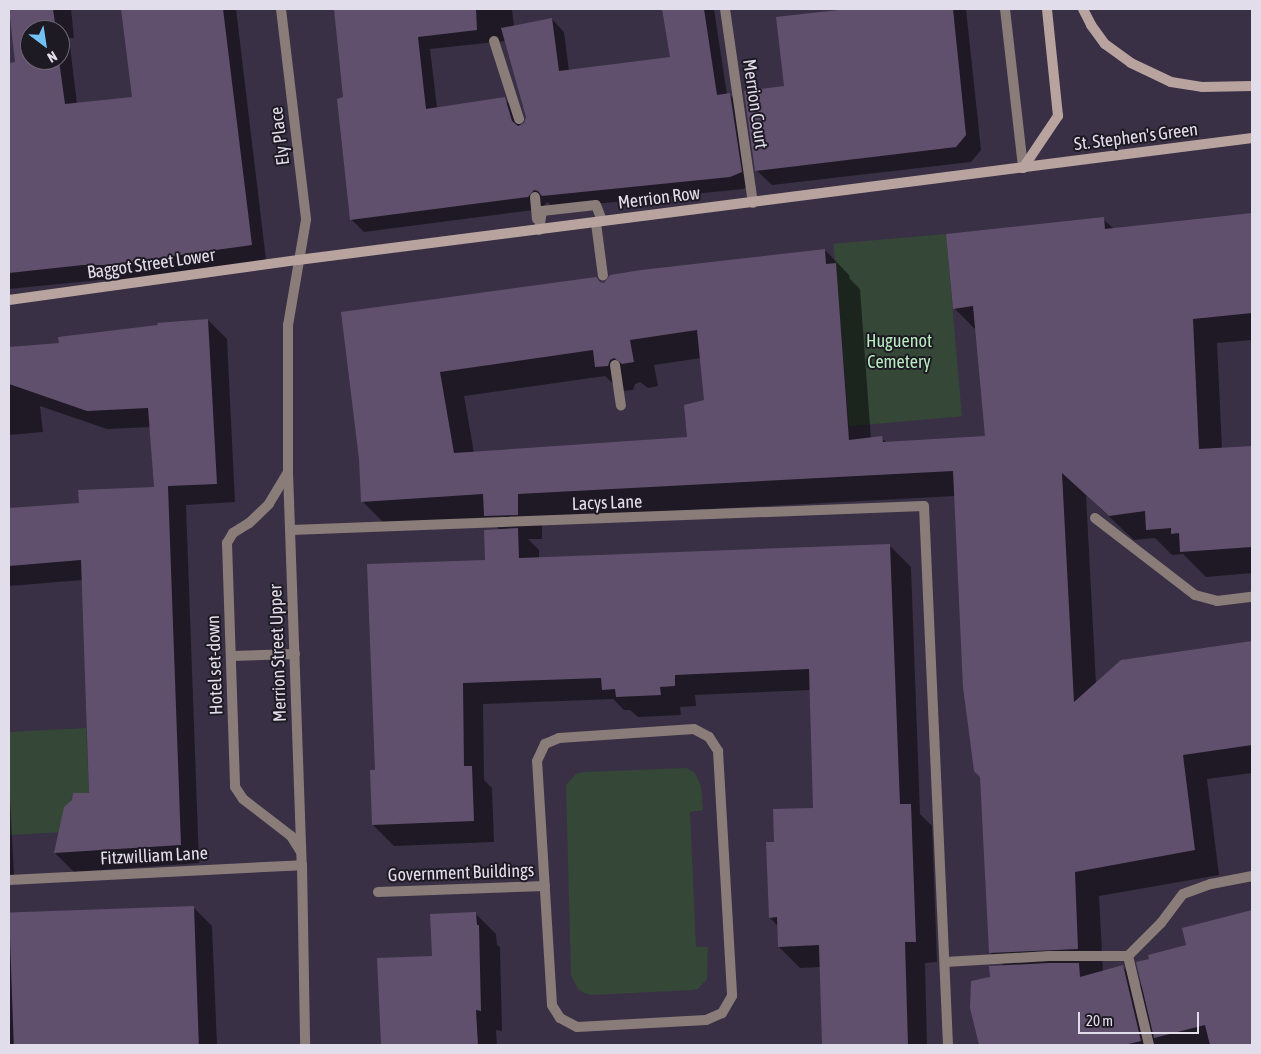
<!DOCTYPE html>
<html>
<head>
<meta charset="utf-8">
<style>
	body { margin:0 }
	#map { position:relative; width:1261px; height:1054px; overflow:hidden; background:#393045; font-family:"Asap Condensed",sans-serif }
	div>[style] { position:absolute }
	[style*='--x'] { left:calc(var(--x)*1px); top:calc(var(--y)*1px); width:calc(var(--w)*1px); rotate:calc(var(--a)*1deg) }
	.green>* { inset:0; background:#354737; transform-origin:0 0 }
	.shadow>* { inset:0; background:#0007 }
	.building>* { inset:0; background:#614f6e; transform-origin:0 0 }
	.service>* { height:10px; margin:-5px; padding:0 5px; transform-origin:5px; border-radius:5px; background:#897c79 }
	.minor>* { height:10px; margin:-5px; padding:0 5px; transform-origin:5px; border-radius:5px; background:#897c79 }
	.tertiary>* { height:10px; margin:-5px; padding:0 5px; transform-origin:5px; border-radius:5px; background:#897c79 }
	.secondary>* { height:10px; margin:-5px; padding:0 5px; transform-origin:5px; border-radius:5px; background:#b9a39f }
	span { translate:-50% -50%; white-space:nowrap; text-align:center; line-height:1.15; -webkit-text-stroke:4px #1e1a24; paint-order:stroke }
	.street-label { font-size:18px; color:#e2ddea }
	.park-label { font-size:18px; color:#b7ecbd }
	.frame { position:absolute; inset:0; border:10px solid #e2ddea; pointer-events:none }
	.north { position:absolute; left:20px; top:20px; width:50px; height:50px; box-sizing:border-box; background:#1e1a24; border:1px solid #6c6873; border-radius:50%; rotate:149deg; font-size:14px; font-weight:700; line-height:20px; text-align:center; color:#e2ddea }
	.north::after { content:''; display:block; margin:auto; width:18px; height:22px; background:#72c1f5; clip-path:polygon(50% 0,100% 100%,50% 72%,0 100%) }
	.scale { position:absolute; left:1078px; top:1012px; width:121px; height:22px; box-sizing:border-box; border:2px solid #e2ddea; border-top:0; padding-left:6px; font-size:15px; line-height:18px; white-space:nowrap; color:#e2ddea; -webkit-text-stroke:4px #1e1a24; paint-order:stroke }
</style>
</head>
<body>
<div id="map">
	<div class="green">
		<i style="left:946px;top:234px;width:183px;height:113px;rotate:85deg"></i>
		<i style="clip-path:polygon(86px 728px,89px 793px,73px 794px,63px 832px,9px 835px,9px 732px)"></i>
		<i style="clip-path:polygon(687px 768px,695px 773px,701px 786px,703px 810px,690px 812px,696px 947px,708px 947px,707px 979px,698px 989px,692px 990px,592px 995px,584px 993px,578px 989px,571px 975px,566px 785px,576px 774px,583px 772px)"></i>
	</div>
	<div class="shadow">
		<i style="clip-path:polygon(evenodd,10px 9px,71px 9px,74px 38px,69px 38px,77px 104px,133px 98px,122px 9px,236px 9px,266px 260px,123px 280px,99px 280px,9px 289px,9px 64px,16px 63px,10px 9px,30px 30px,60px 30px,60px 60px,30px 60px,30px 30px)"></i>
		<i style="clip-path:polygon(evenodd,335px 9px,512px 9px,514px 27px,552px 19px,564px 32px,569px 71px,671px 58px,663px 9px,714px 9px,727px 95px,730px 95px,742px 107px,753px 184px,743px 189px,555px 208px,547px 202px,541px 209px,364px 232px,351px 219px,345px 98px,335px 9px,505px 41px,527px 117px,525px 124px,522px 126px,517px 111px,504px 99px,437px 108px,430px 49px,505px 41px)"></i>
		<i style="clip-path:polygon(857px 9px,966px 9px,981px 150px,971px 162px,772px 185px,756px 170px,785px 87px,777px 18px)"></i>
		<i style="clip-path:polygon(evenodd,1252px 215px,1252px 340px,1217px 343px,1222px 449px,1252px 447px,1252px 573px,1206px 577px,1183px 554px,1172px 555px,1155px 538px,1134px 540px,1086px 495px,1096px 684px,1122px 661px,1252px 642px,1252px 773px,1207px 779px,1219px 875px,1099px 896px,1103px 972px,1123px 967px,1144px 988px,1188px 946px,1184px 929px,1252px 911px,1252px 1045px,980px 1045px,971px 1008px,991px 978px,1005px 967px,990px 952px,982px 777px,955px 496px,542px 518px,542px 539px,528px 539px,539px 550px,539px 559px,890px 546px,911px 567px,920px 814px,932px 826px,937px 962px,925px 963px,927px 1045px,823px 1045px,821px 967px,800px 968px,779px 947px,778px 926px,770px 918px,775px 843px,815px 809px,811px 690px,695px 695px,696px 706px,680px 707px,681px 715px,638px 717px,630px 710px,624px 710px,613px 699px,483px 704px,484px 780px,492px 788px,494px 842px,394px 846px,373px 825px,500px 530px,489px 520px,387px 526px,363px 502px,360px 459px,343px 313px,605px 284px,825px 250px,849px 275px,850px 279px,860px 289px,871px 439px,881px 438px,887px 443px,986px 437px,976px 330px,954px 308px,1103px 219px,1114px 229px,1252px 215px,701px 358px,705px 401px,689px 438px,474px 453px,464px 396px,605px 376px,621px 391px,633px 390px,635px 384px,640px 382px,648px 388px,658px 386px,654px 365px,701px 358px)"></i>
		<i style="clip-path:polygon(208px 320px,227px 339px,235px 502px,186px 505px,199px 863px,74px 872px,55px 853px,66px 808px,90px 794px,83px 580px,9px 586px,9px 509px,80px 504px,156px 488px,150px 427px,107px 429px,40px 406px,43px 432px,9px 435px,9px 348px,60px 344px)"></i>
		<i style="clip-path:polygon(9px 779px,14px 876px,9px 876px)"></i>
		<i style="clip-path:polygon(193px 907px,212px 926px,217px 1045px,9px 1045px,9px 916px)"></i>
		<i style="clip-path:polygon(475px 913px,496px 934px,497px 945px,500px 947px,502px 1031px,496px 1030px,497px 1045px,383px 1045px,378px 959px,433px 957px)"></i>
	</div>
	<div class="building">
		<i style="clip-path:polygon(9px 9px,53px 9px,56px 30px,30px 30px,30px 60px,59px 60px,65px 104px,132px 97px,121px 9px,223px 9px,252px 245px,108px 265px,83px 265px,9px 273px,9px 63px,15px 62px)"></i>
		<i style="clip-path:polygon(334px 9px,476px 9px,477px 30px,418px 37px,426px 109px,505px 97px,512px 121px,518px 126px,524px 123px,526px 117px,501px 28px,552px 18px,559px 71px,670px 57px,662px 9px,704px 9px,717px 95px,730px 93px,742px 172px,730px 177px,542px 196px,538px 191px,534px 190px,528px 197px,350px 220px,337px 99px,343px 97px)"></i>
		<i style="clip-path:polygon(847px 9px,953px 9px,966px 135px,956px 147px,755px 171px,744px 91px,784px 86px,776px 17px)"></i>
		<i style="clip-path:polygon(evenodd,1252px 213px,1252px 313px,1193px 319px,1199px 449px,1252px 446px,1252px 547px,1180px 552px,1179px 533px,1171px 534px,1171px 528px,1146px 530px,1145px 511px,1109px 516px,1062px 473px,1074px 702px,1121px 660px,1252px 641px,1252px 745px,1183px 755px,1195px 850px,1075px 872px,1078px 949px,989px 953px,980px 777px,974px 771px,963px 687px,953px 471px,518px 494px,518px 515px,484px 516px,483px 494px,361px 502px,359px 459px,341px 312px,596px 277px,600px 282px,604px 283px,610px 275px,641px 270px,825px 249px,826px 264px,836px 263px,849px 440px,882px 436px,883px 442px,985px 436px,973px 306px,953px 309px,946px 234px,1104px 217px,1105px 229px,1252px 213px,697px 330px,704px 400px,684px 405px,687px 437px,454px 453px,440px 372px,593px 350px,595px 367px,608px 366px,610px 360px,614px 358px,622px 364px,634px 362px,630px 340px,697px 330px)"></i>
		<i style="clip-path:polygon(208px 319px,217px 484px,168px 486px,181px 845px,54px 853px,64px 807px,72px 800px,73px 793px,89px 793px,81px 560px,9px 566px,9px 508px,79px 503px,78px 490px,154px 487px,148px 408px,87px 411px,9px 384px,9px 347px,59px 343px,58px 337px,158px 325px,157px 323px)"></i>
		<i style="clip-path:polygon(518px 528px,519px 558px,890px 544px,900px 804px,911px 804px,916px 942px,905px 942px,908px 1045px,822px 1045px,819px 945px,778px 947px,777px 917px,769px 918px,766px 842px,774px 842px,773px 809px,813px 808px,809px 669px,675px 675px,675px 686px,660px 687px,661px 695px,616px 697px,615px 689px,602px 690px,601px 678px,463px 683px,464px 766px,472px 766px,474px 821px,372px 825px,370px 770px,375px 770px,367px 564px,485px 560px,484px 530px)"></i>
		<i style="left:194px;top:906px;width:139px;height:185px;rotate:88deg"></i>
		<i style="clip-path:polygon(1252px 910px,1252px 1045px,1210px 1045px,1205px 1025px,1154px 1038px,1136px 962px,1149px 959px,1148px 955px,1186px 945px,1182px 928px)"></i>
		<i style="clip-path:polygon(476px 912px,477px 925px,479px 925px,481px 1011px,476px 1010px,478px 1045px,381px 1045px,377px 958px,432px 956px,430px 914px)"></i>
		<i style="clip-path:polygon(1049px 963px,1079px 963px,1080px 977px,1123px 965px,1141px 1041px,1124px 1045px,979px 1045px,970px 1008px,971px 981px,990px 977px,989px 966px)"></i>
	</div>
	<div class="service">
		<i style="--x:725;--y:9;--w:196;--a:81.8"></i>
		<i style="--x:494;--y:41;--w:82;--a:72.2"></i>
		<i style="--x:535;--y:197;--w:22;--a:85"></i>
		<i style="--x:596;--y:223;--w:53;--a:82.5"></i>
		<i style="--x:539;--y:230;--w:19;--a:-81"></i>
		<i style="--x:542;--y:211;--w:54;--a:-6.3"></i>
		<i style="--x:596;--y:205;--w:17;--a:69"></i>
		<i style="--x:615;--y:365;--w:41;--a:81.7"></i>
		<i style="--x:288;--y:472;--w:37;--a:121"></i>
		<i style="--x:269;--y:504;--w:28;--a:136"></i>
		<i style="--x:249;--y:523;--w:19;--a:148"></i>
		<i style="--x:233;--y:533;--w:12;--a:121"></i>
		<i style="--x:227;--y:543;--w:244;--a:88.1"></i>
		<i style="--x:235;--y:787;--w:14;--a:56"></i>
		<i style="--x:243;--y:799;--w:61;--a:37.6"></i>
		<i style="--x:291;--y:836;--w:19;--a:58"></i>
		<i style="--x:1095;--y:518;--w:126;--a:37.6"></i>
		<i style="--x:1195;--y:595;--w:23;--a:15"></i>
		<i style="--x:1217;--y:601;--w:35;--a:-7"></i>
		<i style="--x:291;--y:530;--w:633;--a:-2.17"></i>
		<i style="--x:924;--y:506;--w:540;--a:87.45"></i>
		<i style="--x:231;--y:656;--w:64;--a:-1.8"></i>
		<i style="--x:694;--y:729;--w:17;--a:28"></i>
		<i style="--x:709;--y:737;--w:17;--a:57"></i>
		<i style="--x:718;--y:751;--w:245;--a:86.7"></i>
		<i style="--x:732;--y:996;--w:20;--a:120"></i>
		<i style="--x:722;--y:1013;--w:17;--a:156"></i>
		<i style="--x:706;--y:1020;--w:129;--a:176.9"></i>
		<i style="--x:577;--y:1027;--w:19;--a:-152"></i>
		<i style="--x:560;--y:1018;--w:15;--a:-122"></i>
		<i style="--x:552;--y:1005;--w:244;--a:-93.5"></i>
		<i style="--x:537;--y:761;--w:19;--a:-65"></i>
		<i style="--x:545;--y:744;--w:15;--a:-23"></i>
		<i style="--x:559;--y:738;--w:135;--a:-3.8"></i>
		<i style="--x:9;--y:880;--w:293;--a:-2.9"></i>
		<i style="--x:378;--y:892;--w:167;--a:-2.1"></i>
		<i style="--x:1128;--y:956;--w:91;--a:76.7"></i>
		<i style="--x:945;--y:962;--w:104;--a:-3.3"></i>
		<i style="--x:1049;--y:956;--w:79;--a:0"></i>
		<i style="--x:1128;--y:956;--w:47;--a:-45"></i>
		<i style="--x:1161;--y:923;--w:36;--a:-53"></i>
		<i style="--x:1183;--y:894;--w:30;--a:-20"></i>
		<i style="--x:1211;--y:884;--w:42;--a:-11"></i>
	</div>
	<div class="minor">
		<i style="--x:1005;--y:9;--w:160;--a:83.5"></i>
	</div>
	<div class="tertiary">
		<i style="--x:281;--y:9;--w:212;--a:83.2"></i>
		<i style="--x:306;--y:220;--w:107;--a:99.7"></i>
		<i style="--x:288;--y:325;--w:147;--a:90"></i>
		<i style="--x:288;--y:472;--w:393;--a:88"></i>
		<i style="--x:302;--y:865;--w:180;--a:89"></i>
	</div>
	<div class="secondary">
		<i style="--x:1083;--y:9;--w:18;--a:63"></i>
		<i style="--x:1091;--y:25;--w:24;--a:54"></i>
		<i style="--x:1105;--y:44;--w:32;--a:36"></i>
		<i style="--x:1131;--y:63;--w:44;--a:25.4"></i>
		<i style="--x:1171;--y:82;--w:31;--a:9"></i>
		<i style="--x:1202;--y:87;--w:50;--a:-1.1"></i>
		<i style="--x:1023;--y:168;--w:63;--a:-56.1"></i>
		<i style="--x:1058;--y:116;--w:108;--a:-95.9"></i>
		<i style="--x:9;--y:300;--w:292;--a:-7.9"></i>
		<i style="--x:298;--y:260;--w:962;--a:-7.29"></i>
	</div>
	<div class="street-label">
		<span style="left:755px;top:104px;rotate:82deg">Merrion Court</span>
		<span style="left:280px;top:136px;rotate:-97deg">Ely Place</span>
		<span style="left:1136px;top:137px;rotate:-7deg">St. Stephen's Green</span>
		<span style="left:659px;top:198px;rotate:-7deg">Merrion Row</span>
		<span style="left:151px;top:264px;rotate:-8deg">Baggot Street Lower</span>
		<span style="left:607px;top:503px;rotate:-2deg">Lacys Lane</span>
		<span style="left:278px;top:653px;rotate:-92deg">Merrion Street Upper</span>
		<span style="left:215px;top:665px;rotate:-92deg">Hotel set-down</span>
		<span style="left:154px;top:856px;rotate:-3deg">Fitzwilliam Lane</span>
		<span style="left:461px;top:873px;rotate:-2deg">Government Buildings</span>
	</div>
	<div class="park-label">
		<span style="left:899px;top:352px">Huguenot<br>Cemetery</span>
	</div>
	<div class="frame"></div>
	<div class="north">N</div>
	<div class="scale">20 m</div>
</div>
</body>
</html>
